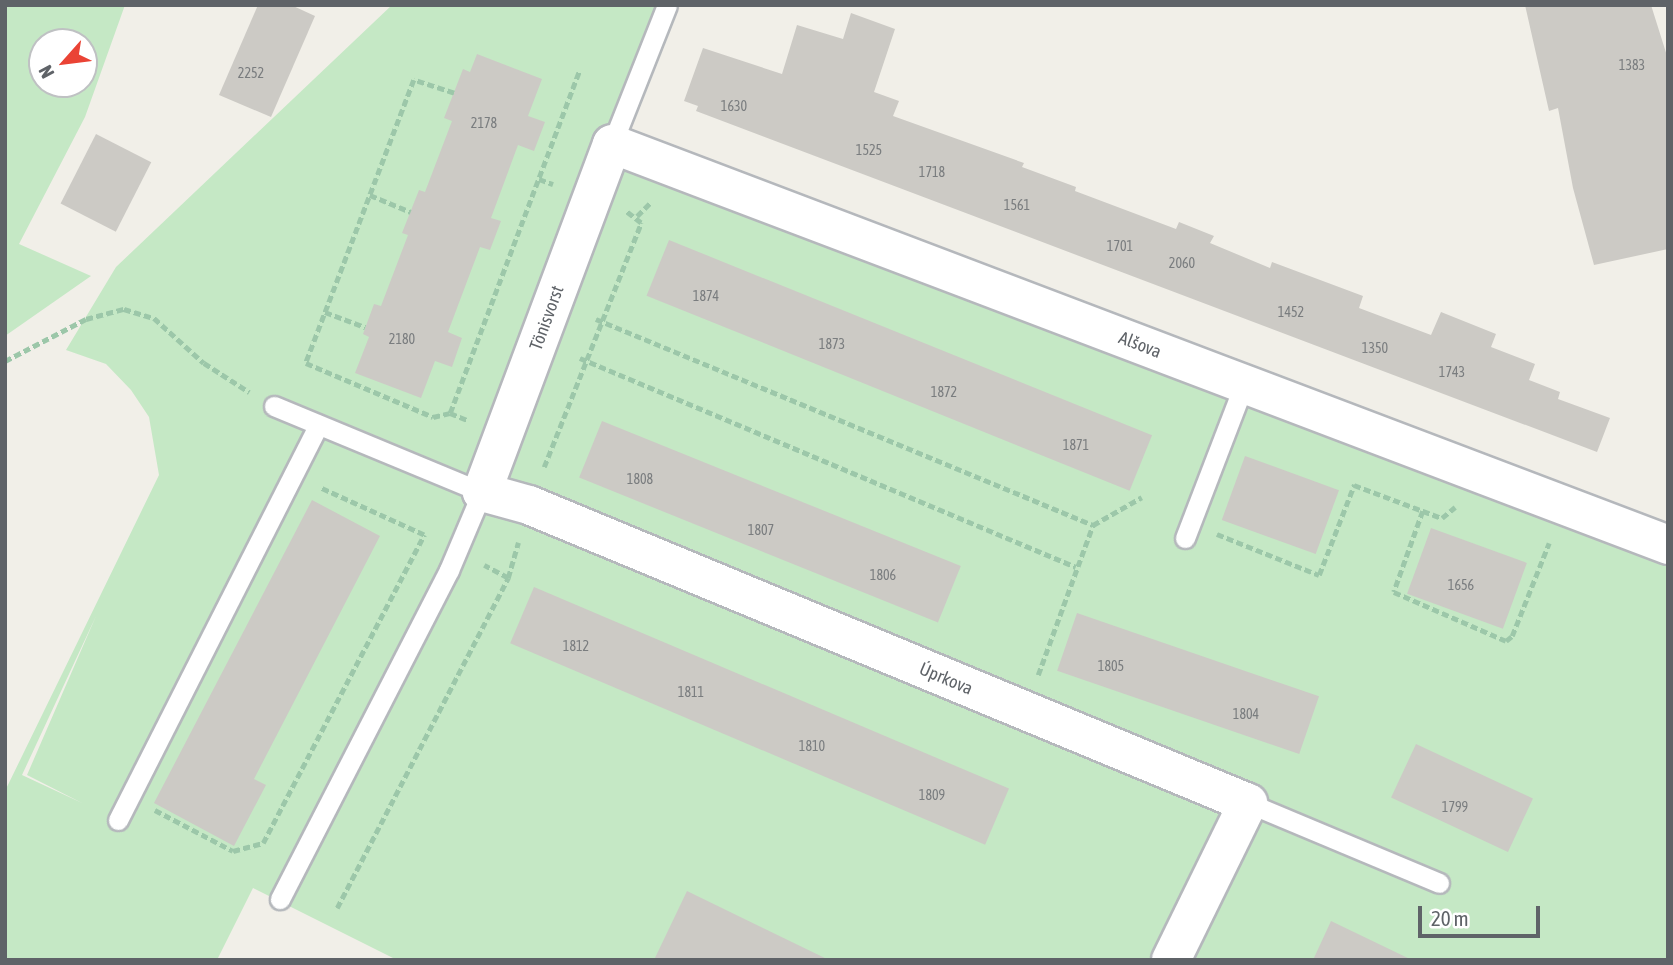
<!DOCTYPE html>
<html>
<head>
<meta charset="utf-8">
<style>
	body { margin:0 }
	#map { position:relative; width:1673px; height:965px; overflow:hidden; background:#f1efe8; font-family:"Asap Condensed",sans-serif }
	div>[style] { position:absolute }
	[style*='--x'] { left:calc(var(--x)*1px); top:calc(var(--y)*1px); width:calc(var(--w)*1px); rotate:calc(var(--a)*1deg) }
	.green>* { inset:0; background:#c5e8c5 }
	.building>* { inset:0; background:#cccac5; transform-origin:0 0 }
	.path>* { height:4.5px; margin-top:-2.25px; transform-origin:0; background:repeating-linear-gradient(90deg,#9cc7a9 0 7px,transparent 0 10.5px) }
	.roads { filter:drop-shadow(2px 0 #b5b8bc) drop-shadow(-2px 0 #b5b8bc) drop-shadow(0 2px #b5b8bc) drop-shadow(0 -2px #b5b8bc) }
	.service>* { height:19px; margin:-9.5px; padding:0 9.5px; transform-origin:9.5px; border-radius:9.5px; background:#fff }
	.minor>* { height:38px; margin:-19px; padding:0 19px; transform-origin:19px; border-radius:19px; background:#fff }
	span { translate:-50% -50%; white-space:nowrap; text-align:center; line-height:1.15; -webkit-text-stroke:6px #fff; paint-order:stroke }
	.number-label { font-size:14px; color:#7a7d7f }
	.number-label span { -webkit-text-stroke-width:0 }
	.street-label { font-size:18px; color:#5f6368 }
	.frame { position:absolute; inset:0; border:7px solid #5f6368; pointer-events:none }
	.north { position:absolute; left:28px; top:28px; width:70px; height:70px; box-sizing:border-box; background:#fff; border:2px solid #bfc1c3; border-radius:50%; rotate:242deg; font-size:19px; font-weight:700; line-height:28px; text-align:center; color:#5f6368 }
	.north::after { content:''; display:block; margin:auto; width:24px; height:32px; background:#ea4335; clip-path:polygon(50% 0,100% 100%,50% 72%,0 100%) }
	.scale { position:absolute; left:1418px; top:906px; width:122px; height:32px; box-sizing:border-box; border:4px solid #5f6368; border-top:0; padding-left:9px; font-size:21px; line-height:24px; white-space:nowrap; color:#5f6368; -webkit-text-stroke:5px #fff; paint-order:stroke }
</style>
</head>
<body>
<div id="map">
	<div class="green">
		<i style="clip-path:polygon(evenodd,5px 5px,125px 5px,85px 117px,19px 244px,91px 276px,5px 336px,5px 5px,42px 42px,84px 42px,84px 84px,42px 84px,42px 42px)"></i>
		<i style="clip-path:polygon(evenodd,392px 5px,656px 5px,612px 143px,1668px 545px,1668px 960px,397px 960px,253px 888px,217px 960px,5px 960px,5px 791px,159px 475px,149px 417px,131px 390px,106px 364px,66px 350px,116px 267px,392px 5px,96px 616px,27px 775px,82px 803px,22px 775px,96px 616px)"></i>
	</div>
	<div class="building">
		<i style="clip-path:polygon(258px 5px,291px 5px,315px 16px,271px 117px,219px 95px)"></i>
		<i style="clip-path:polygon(1525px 5px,1651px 5px,1668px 59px,1668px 249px,1594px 265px,1573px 188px,1558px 108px,1549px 111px)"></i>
		<i style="clip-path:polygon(851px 13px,895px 29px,874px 92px,899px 101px,893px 116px,1024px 163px,1022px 167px,1076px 187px,1075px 191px,1176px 229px,1179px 222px,1214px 236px,1210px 243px,1270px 268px,1272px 262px,1363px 296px,1359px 308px,1431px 335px,1441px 312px,1496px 334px,1491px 347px,1535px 364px,1529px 380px,1560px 392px,1558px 399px,1610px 418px,1597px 452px,696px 111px,698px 106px,684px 101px,703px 48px,782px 74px,797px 25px,843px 39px)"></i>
		<i style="clip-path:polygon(477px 54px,542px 79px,528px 116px,545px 122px,534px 151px,518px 145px,491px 218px,501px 221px,490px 250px,480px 247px,448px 332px,462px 338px,452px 367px,435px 361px,421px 398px,355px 373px,369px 337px,363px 334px,374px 304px,381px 306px,408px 235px,402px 233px,419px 190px,425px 192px,452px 121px,444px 118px,463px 69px,470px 72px)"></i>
		<i style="left:96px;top:134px;width:62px;height:78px;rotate:27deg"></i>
		<i style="left:669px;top:240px;width:521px;height:60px;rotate:22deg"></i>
		<i style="left:602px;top:421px;width:387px;height:61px;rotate:22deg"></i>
		<i style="left:1245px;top:456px;width:100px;height:68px;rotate:20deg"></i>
		<i style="clip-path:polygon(312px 500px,380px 536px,254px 779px,266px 785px,234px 846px,154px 803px)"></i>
		<i style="left:1431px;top:528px;width:102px;height:70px;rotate:20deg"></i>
		<i style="left:534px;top:587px;width:516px;height:61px;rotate:23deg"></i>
		<i style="left:1077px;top:613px;width:256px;height:61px;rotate:19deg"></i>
		<i style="left:1416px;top:744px;width:129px;height:59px;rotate:25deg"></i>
		<i style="clip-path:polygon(687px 891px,829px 960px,654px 960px)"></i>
		<i style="clip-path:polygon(1331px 921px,1412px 960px,1313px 960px)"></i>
	</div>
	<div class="path">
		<i style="--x:454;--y:93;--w:42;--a:-162"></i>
		<i style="--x:414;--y:80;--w:303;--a:110.9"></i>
		<i style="--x:306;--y:363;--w:138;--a:23"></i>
		<i style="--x:433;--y:417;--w:17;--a:-13"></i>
		<i style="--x:450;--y:413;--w:18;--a:22"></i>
		<i style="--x:539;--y:179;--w:15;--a:20"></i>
		<i style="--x:370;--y:195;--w:44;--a:22.5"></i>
		<i style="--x:637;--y:216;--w:20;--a:-45"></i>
		<i style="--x:325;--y:312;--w:43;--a:20.6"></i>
		<i style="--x:596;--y:319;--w:538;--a:22.51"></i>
		<i style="--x:580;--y:358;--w:538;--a:22.85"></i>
		<i style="--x:5;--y:361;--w:91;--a:-27.4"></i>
		<i style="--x:86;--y:319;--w:39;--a:-15"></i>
		<i style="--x:124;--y:309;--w:31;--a:17"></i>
		<i style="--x:154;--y:318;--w:67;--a:42"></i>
		<i style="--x:204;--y:363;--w:54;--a:32.8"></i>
		<i style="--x:450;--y:413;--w:365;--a:-69.3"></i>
		<i style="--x:544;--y:467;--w:263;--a:-68.3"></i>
		<i style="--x:641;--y:223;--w:18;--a:-142"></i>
		<i style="--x:1423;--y:511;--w:86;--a:109.7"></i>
		<i style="--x:1394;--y:592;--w:122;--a:23.6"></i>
		<i style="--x:1506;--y:641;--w:8;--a:-40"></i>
		<i style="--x:1512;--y:636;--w:100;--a:-68.3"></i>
		<i style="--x:1217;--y:534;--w:110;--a:21.9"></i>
		<i style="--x:1319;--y:575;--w:97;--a:-68.7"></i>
		<i style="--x:1354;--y:485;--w:94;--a:20.6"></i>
		<i style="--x:1442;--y:518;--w:17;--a:-40"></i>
		<i style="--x:508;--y:578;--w:37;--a:-74"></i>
		<i style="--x:1038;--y:675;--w:160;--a:-69.9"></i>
		<i style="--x:1093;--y:525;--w:56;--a:-29.7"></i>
		<i style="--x:155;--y:810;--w:88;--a:27.7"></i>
		<i style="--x:233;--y:851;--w:31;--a:-15"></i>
		<i style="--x:263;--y:843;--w:348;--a:-62.4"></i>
		<i style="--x:424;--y:535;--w:113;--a:-155.5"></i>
		<i style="--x:337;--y:908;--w:372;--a:-62.6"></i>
		<i style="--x:508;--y:578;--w:27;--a:-152"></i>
	</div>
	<div class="roads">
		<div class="service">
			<i style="--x:612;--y:144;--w:149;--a:-68.4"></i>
			<i style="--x:274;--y:406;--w:225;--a:22.5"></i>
			<i style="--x:482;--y:492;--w:85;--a:112.9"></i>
			<i style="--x:449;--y:570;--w:370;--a:117.2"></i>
			<i style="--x:1185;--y:538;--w:165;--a:-69"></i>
			<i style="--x:1248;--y:803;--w:207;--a:22.7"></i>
			<i style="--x:118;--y:820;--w:443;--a:-63.1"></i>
		</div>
		<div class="minor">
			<i style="--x:1171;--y:960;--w:175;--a:-63.9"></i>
			<i style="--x:1248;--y:803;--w:778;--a:-157.49"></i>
			<i style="--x:529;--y:505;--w:49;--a:-164.5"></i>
			<i style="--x:482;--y:492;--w:371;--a:-69.5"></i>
			<i style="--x:612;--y:144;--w:1130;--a:20.79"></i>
		</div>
	</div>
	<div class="number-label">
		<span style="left:1632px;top:65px">1383</span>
		<span style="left:251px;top:73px">2252</span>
		<span style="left:734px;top:106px">1630</span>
		<span style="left:484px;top:123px">2178</span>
		<span style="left:869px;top:150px">1525</span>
		<span style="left:932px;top:172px">1718</span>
		<span style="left:1017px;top:205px">1561</span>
		<span style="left:1120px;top:246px">1701</span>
		<span style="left:1182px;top:263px">2060</span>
		<span style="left:706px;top:296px">1874</span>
		<span style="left:1291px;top:312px">1452</span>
		<span style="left:402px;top:339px">2180</span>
		<span style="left:832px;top:344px">1873</span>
		<span style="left:1375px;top:348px">1350</span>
		<span style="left:1452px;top:372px">1743</span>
		<span style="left:944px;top:392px">1872</span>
		<span style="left:1076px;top:445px">1871</span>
		<span style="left:640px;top:479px">1808</span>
		<span style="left:761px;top:530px">1807</span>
		<span style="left:883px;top:575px">1806</span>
		<span style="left:1461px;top:585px">1656</span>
		<span style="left:576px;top:646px">1812</span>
		<span style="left:1111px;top:666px">1805</span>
		<span style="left:691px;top:692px">1811</span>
		<span style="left:1246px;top:714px">1804</span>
		<span style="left:812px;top:746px">1810</span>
		<span style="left:932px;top:795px">1809</span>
		<span style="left:1455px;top:807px">1799</span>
	</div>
	<div class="street-label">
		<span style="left:547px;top:318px;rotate:-70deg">Tönisvorst</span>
		<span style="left:1140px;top:345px;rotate:21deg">Alšova</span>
		<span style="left:946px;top:679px;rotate:23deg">Úprkova</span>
	</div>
	<div class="frame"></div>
	<div class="north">N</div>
	<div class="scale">20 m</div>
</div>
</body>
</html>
